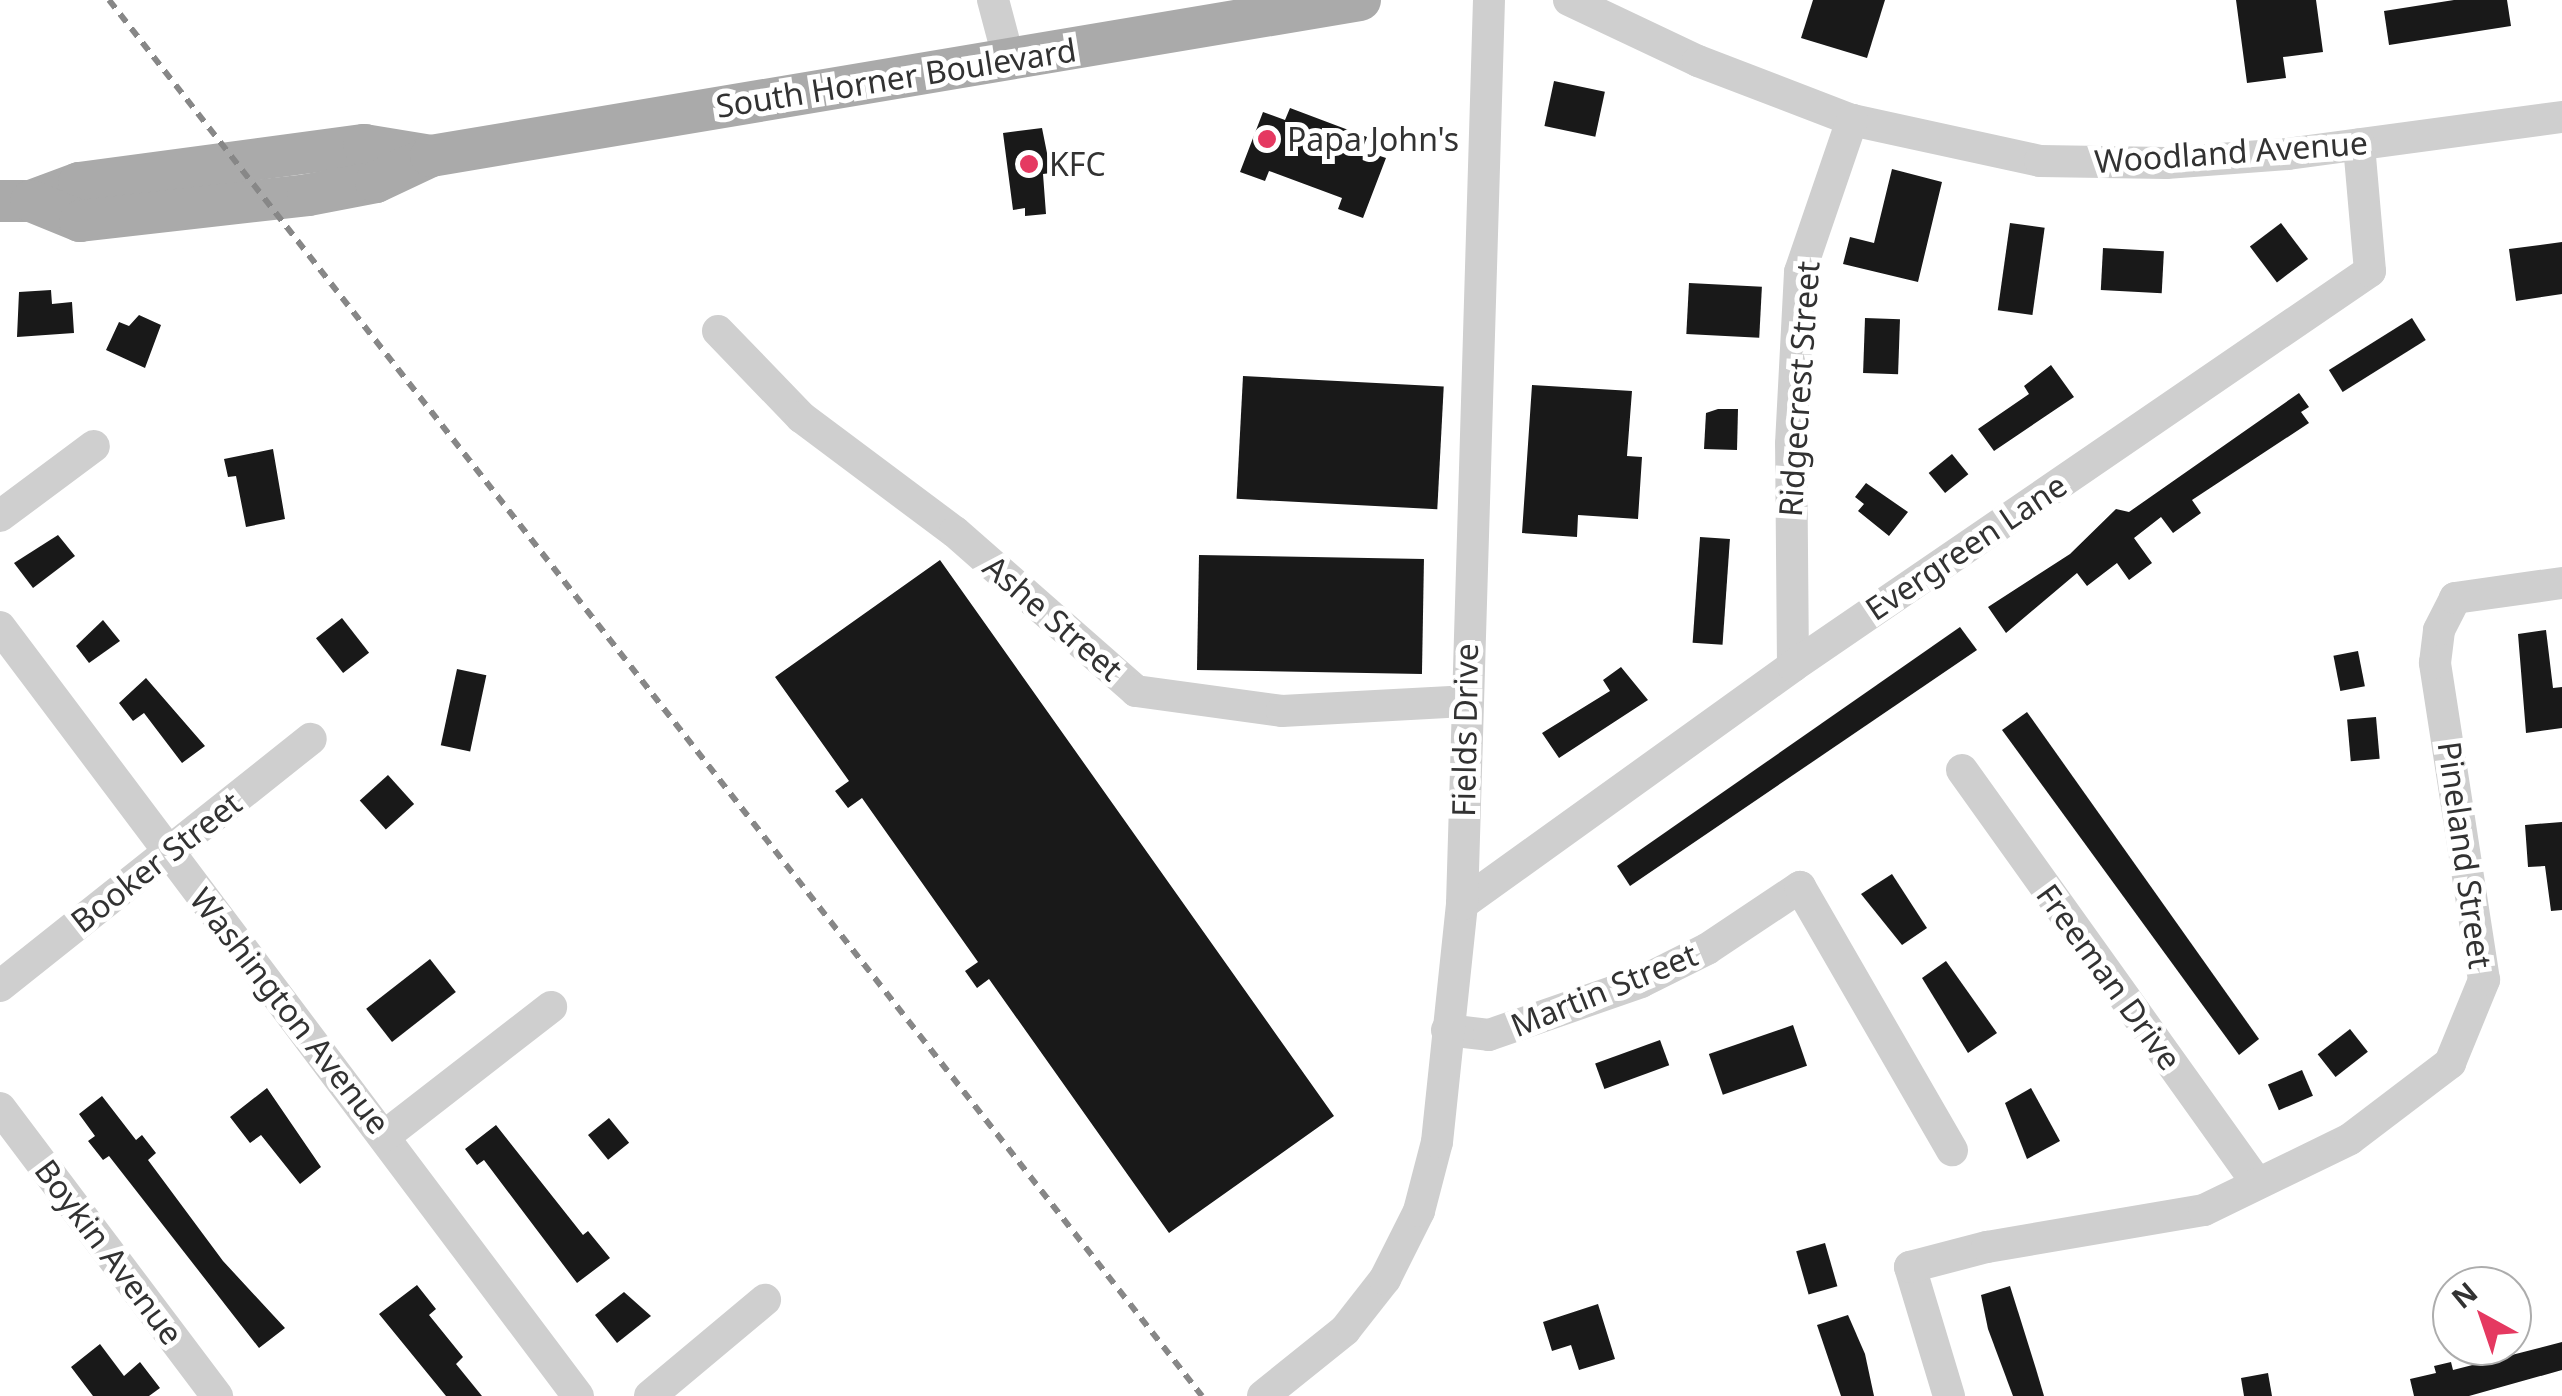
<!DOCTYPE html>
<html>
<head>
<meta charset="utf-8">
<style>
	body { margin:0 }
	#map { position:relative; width:2562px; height:1396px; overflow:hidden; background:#fff; font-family:"Noto Sans",sans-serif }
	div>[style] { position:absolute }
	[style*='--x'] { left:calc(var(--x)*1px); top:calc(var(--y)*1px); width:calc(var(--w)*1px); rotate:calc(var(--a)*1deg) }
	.building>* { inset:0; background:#191919; transform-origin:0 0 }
	.minor>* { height:32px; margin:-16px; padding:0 16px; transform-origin:16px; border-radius:16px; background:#cfcfcf }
	.major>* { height:42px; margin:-21px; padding:0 21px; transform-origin:21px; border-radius:21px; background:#aaa }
	.rail>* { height:6px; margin-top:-3px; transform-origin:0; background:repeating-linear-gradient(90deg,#878787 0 10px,transparent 0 18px) }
	.dots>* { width:28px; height:28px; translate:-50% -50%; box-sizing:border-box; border:5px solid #fff; border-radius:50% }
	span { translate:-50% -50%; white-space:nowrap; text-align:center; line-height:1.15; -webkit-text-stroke:10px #fff; paint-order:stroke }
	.street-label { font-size:32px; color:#323232 }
	.poi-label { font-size:32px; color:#323232 }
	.left { translate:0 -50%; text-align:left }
	.north { position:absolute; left:2432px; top:1266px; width:100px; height:100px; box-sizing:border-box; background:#fff; border:2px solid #adadad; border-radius:50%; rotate:320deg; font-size:28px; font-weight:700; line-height:40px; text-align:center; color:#323232 }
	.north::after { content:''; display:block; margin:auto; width:35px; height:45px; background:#e53961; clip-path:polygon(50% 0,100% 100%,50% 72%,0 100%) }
</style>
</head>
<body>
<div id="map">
	<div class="building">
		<i style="clip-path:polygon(1813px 0,1885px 0,1867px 58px,1801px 38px)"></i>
		<i style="clip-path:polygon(2236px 0,2316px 0,2323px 52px,2283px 57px,2286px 78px,2247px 83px)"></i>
		<i style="clip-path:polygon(2454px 0,2507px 0,2511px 26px,2389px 45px,2384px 11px)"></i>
		<i style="left:1554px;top:81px;width:52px;height:46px;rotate:12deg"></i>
		<i style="clip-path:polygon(1290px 108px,1367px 137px,1362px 150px,1386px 158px,1363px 218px,1338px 209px,1342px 198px,1269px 171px,1265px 181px,1240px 172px,1263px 112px,1285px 120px)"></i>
		<i style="clip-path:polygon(1042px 128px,1051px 173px,1043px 174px,1046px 214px,1025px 216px,1025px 208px,1013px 210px,1003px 133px)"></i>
		<i style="clip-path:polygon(1892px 169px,1942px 182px,1918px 282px,1843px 264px,1850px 237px,1874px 243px)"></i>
		<i style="left:2010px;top:223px;width:35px;height:88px;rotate:8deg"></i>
		<i style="left:2281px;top:223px;width:45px;height:39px;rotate:53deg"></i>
		<i style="clip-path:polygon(2562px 242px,2562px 294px,2516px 301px,2509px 249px)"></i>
		<i style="left:2103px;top:248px;width:61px;height:42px;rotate:3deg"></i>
		<i style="left:1689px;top:283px;width:73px;height:51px;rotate:3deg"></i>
		<i style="clip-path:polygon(51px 290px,52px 304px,72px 302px,74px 333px,17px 337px,19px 292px)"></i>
		<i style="clip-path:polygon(139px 315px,161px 325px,145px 368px,106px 350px,119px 322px,129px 326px)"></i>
		<i style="left:1865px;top:318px;width:35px;height:55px;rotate:2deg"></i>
		<i style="left:2412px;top:318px;width:26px;height:98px;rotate:58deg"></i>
		<i style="clip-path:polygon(2051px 365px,2074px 397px,1994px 451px,1978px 429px,2029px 394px,2024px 386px)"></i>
		<i style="left:1243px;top:376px;width:201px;height:123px;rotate:3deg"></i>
		<i style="clip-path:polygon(1532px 385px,1632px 391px,1627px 456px,1642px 457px,1638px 519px,1578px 515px,1577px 537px,1522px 533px)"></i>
		<i style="clip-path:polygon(2299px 393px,2309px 407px,2301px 412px,2309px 423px,2192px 500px,2201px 513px,2173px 533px,2161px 517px,2134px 538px,2152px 563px,2129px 580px,2117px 563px,2087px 586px,2077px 573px,2006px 633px,1988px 607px,2070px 554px,2116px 509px,2129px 512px)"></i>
		<i style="clip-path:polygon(1718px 409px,1738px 409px,1737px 450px,1704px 449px,1706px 413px)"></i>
		<i style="clip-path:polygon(273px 449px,285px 519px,246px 527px,236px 476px,228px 477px,224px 459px)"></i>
		<i style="left:1952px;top:454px;width:26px;height:30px;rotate:51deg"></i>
		<i style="clip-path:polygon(1866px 483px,1908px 512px,1889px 536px,1858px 511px,1864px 504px,1855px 497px)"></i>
		<i style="clip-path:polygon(58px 535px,75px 556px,33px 588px,14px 563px)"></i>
		<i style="left:1700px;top:537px;width:30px;height:106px;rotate:4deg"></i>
		<i style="left:1199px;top:555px;width:225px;height:115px;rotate:1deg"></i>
		<i style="clip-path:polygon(940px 560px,1334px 1116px,1169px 1233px,989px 979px,977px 988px,965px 971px,978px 962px,862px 798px,848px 808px,835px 791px,849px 781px,775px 677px)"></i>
		<i style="left:342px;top:618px;width:44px;height:33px;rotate:52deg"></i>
		<i style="clip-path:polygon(103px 620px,120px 641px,89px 663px,76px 646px)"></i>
		<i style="clip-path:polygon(1960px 627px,1977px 650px,1630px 886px,1617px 866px)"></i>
		<i style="clip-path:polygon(2546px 630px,2553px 688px,2562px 687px,2562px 728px,2526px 733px,2518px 634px)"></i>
		<i style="left:2358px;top:651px;width:36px;height:25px;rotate:79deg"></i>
		<i style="clip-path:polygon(1621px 667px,1648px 700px,1559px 758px,1542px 733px,1610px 691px,1603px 680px)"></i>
		<i style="left:457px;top:669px;width:30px;height:78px;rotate:12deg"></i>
		<i style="clip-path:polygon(146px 678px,205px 746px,182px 763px,144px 713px,133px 721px,119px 703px)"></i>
		<i style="clip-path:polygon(2027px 712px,2259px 1039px,2239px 1055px,2002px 730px)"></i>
		<i style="left:2376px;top:717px;width:42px;height:29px;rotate:85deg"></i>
		<i style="left:388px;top:775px;width:39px;height:38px;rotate:48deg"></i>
		<i style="clip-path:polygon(2562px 822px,2562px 910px,2551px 911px,2545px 866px,2528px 867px,2525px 825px)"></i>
		<i style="clip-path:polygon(1892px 874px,1927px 928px,1902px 945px,1861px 894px)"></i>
		<i style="left:430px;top:959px;width:42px;height:81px;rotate:52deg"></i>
		<i style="clip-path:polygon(1946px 961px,1997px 1033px,1968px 1053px,1922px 978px)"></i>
		<i style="left:1793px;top:1025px;width:43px;height:89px;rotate:71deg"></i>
		<i style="left:2350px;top:1029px;width:29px;height:41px;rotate:52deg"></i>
		<i style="left:1660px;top:1040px;width:27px;height:69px;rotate:70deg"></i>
		<i style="left:2302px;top:1070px;width:28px;height:37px;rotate:67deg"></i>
		<i style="clip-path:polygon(267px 1088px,321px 1167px,300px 1184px,261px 1135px,250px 1143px,230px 1117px)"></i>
		<i style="clip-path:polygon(2031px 1088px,2060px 1141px,2027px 1159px,2005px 1103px)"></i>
		<i style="clip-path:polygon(102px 1096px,136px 1140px,142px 1135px,156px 1153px,148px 1160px,223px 1261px,285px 1328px,259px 1348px,109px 1156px,103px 1160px,88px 1141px,95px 1136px,79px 1114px)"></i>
		<i style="left:609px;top:1118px;width:32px;height:27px;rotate:51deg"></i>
		<i style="clip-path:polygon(496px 1125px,583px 1235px,588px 1231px,610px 1258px,577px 1283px,484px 1160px,477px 1165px,465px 1149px)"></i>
		<i style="left:1825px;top:1243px;width:45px;height:30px;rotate:74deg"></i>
		<i style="clip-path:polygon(417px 1285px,436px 1309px,429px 1315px,463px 1357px,456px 1364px,482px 1396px,446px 1396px,379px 1314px)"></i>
		<i style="clip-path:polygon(2010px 1286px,2036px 1369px,2044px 1396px,2013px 1396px,1988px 1329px,1981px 1295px)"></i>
		<i style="clip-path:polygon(624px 1292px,651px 1316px,617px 1343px,595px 1315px)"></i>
		<i style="clip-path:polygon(1598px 1304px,1615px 1359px,1579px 1370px,1571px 1345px,1552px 1351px,1543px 1322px)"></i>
		<i style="clip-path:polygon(1848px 1315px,1865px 1354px,1874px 1396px,1841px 1396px,1817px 1325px)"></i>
		<i style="clip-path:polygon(2562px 1342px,2562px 1370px,2469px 1396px,2414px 1396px,2410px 1379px,2436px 1373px,2434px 1366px,2451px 1362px,2453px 1370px)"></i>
		<i style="clip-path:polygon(100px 1344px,124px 1376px,140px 1362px,160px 1388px,149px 1396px,93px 1396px,71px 1367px)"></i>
		<i style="clip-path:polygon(2268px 1373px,2272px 1396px,2244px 1396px,2241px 1378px)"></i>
	</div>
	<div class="minor">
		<i style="--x:993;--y:0;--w:62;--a:75.1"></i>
		<i style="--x:1569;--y:0;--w:143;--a:25.3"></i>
		<i style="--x:1698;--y:61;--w:165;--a:21"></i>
		<i style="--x:1852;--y:120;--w:192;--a:12.3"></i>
		<i style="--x:2040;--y:161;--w:126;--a:0.9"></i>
		<i style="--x:2166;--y:163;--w:122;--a:-4.2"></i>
		<i style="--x:2288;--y:154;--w:276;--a:-7.7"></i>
		<i style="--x:718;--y:331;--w:120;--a:46"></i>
		<i style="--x:801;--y:417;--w:192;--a:36.8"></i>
		<i style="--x:955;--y:532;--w:241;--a:41.3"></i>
		<i style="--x:1136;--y:691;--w:147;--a:7.8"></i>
		<i style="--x:1282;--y:711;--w:183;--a:-3.1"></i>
		<i style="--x:0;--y:516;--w:117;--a:-36.7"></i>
		<i style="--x:0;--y:627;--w:962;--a:53.07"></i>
		<i style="--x:1793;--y:666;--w:222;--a:-90.5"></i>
		<i style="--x:1791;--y:444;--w:172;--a:-87"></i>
		<i style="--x:1800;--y:272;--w:161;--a:-71.1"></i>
		<i style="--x:1962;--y:770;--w:508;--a:54.46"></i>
		<i style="--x:1462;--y:904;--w:408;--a:-35.7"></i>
		<i style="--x:1793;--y:666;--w:699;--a:-34.39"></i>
		<i style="--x:2370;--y:271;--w:127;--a:-95"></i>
		<i style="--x:0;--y:986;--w:397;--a:-38.5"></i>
		<i style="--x:1447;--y:1030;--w:42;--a:6.8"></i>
		<i style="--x:1489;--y:1035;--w:161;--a:-19.2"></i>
		<i style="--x:1641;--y:982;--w:74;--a:-26.6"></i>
		<i style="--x:1707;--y:949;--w:112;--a:-33.7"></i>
		<i style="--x:1800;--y:887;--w:304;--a:60"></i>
		<i style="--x:0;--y:1108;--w:361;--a:53"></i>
		<i style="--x:386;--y:1135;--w:209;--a:-37.8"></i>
		<i style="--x:650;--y:1396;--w:150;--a:-39.9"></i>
		<i style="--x:1263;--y:1396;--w:105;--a:-38.8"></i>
		<i style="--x:1345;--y:1330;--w:65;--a:-51.9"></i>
		<i style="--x:1385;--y:1279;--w:76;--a:-63.4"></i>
		<i style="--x:1419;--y:1211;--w:71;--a:-75.4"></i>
		<i style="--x:1437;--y:1142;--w:239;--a:-84"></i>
		<i style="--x:1462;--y:904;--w:904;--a:-88.29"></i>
		<i style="--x:1949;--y:1396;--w:135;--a:-106.8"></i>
		<i style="--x:1910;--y:1267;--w:80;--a:-14.6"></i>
		<i style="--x:1987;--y:1247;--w:220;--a:-9.7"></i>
		<i style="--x:2204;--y:1210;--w:162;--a:-25.9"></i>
		<i style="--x:2350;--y:1139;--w:126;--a:-37.2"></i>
		<i style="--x:2450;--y:1063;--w:90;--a:-67.7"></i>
		<i style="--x:2484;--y:980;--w:321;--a:-98.8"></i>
		<i style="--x:2435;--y:663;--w:33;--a:-83"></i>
		<i style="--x:2439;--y:630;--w:36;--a:-63"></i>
		<i style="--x:2455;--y:598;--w:108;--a:-8"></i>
	</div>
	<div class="major">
		<i style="--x:0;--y:201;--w:31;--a:0"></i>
		<i style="--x:31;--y:201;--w:51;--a:-20.6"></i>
		<i style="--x:79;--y:183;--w:288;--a:-7.6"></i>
		<i style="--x:364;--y:145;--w:68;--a:9.3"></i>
		<i style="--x:31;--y:201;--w:53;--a:22.2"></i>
		<i style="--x:80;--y:221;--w:229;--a:-6.5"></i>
		<i style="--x:308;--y:195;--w:69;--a:-10.8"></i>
		<i style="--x:376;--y:182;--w:61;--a:-25.3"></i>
		<i style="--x:431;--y:156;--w:942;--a:-9.53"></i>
	</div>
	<div class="rail">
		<i style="--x:109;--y:0;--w:1773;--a:51.94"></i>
	</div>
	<div class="dots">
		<i style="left:1267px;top:139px;background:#e53961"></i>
		<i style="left:1029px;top:164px;background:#e53961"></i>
	</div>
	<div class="street-label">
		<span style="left:896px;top:78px;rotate:-9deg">South Horner Boulevard</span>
		<span style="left:2231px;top:152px;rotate:-4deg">Woodland Avenue</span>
		<span style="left:1799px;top:389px;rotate:-86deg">Ridgecrest Street</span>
		<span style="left:1966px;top:547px;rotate:-34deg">Evergreen Lane</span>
		<span style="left:1053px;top:618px;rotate:41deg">Ashe Street</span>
		<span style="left:1465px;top:730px;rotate:-89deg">Fields Drive</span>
		<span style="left:2465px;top:855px;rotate:82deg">Pineland Street</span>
		<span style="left:156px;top:862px;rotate:-38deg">Booker Street</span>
		<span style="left:2109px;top:977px;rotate:54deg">Freeman Drive</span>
		<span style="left:1604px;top:990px;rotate:-22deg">Martin Street</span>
		<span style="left:290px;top:1011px;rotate:52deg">Washington Avenue</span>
		<span style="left:109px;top:1252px;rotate:53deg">Boykin Avenue</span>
	</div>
	<div class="poi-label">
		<span class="left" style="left:1287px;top:139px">Papa John's</span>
		<span class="left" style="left:1049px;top:164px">KFC</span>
	</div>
	<div class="north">N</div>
</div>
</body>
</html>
